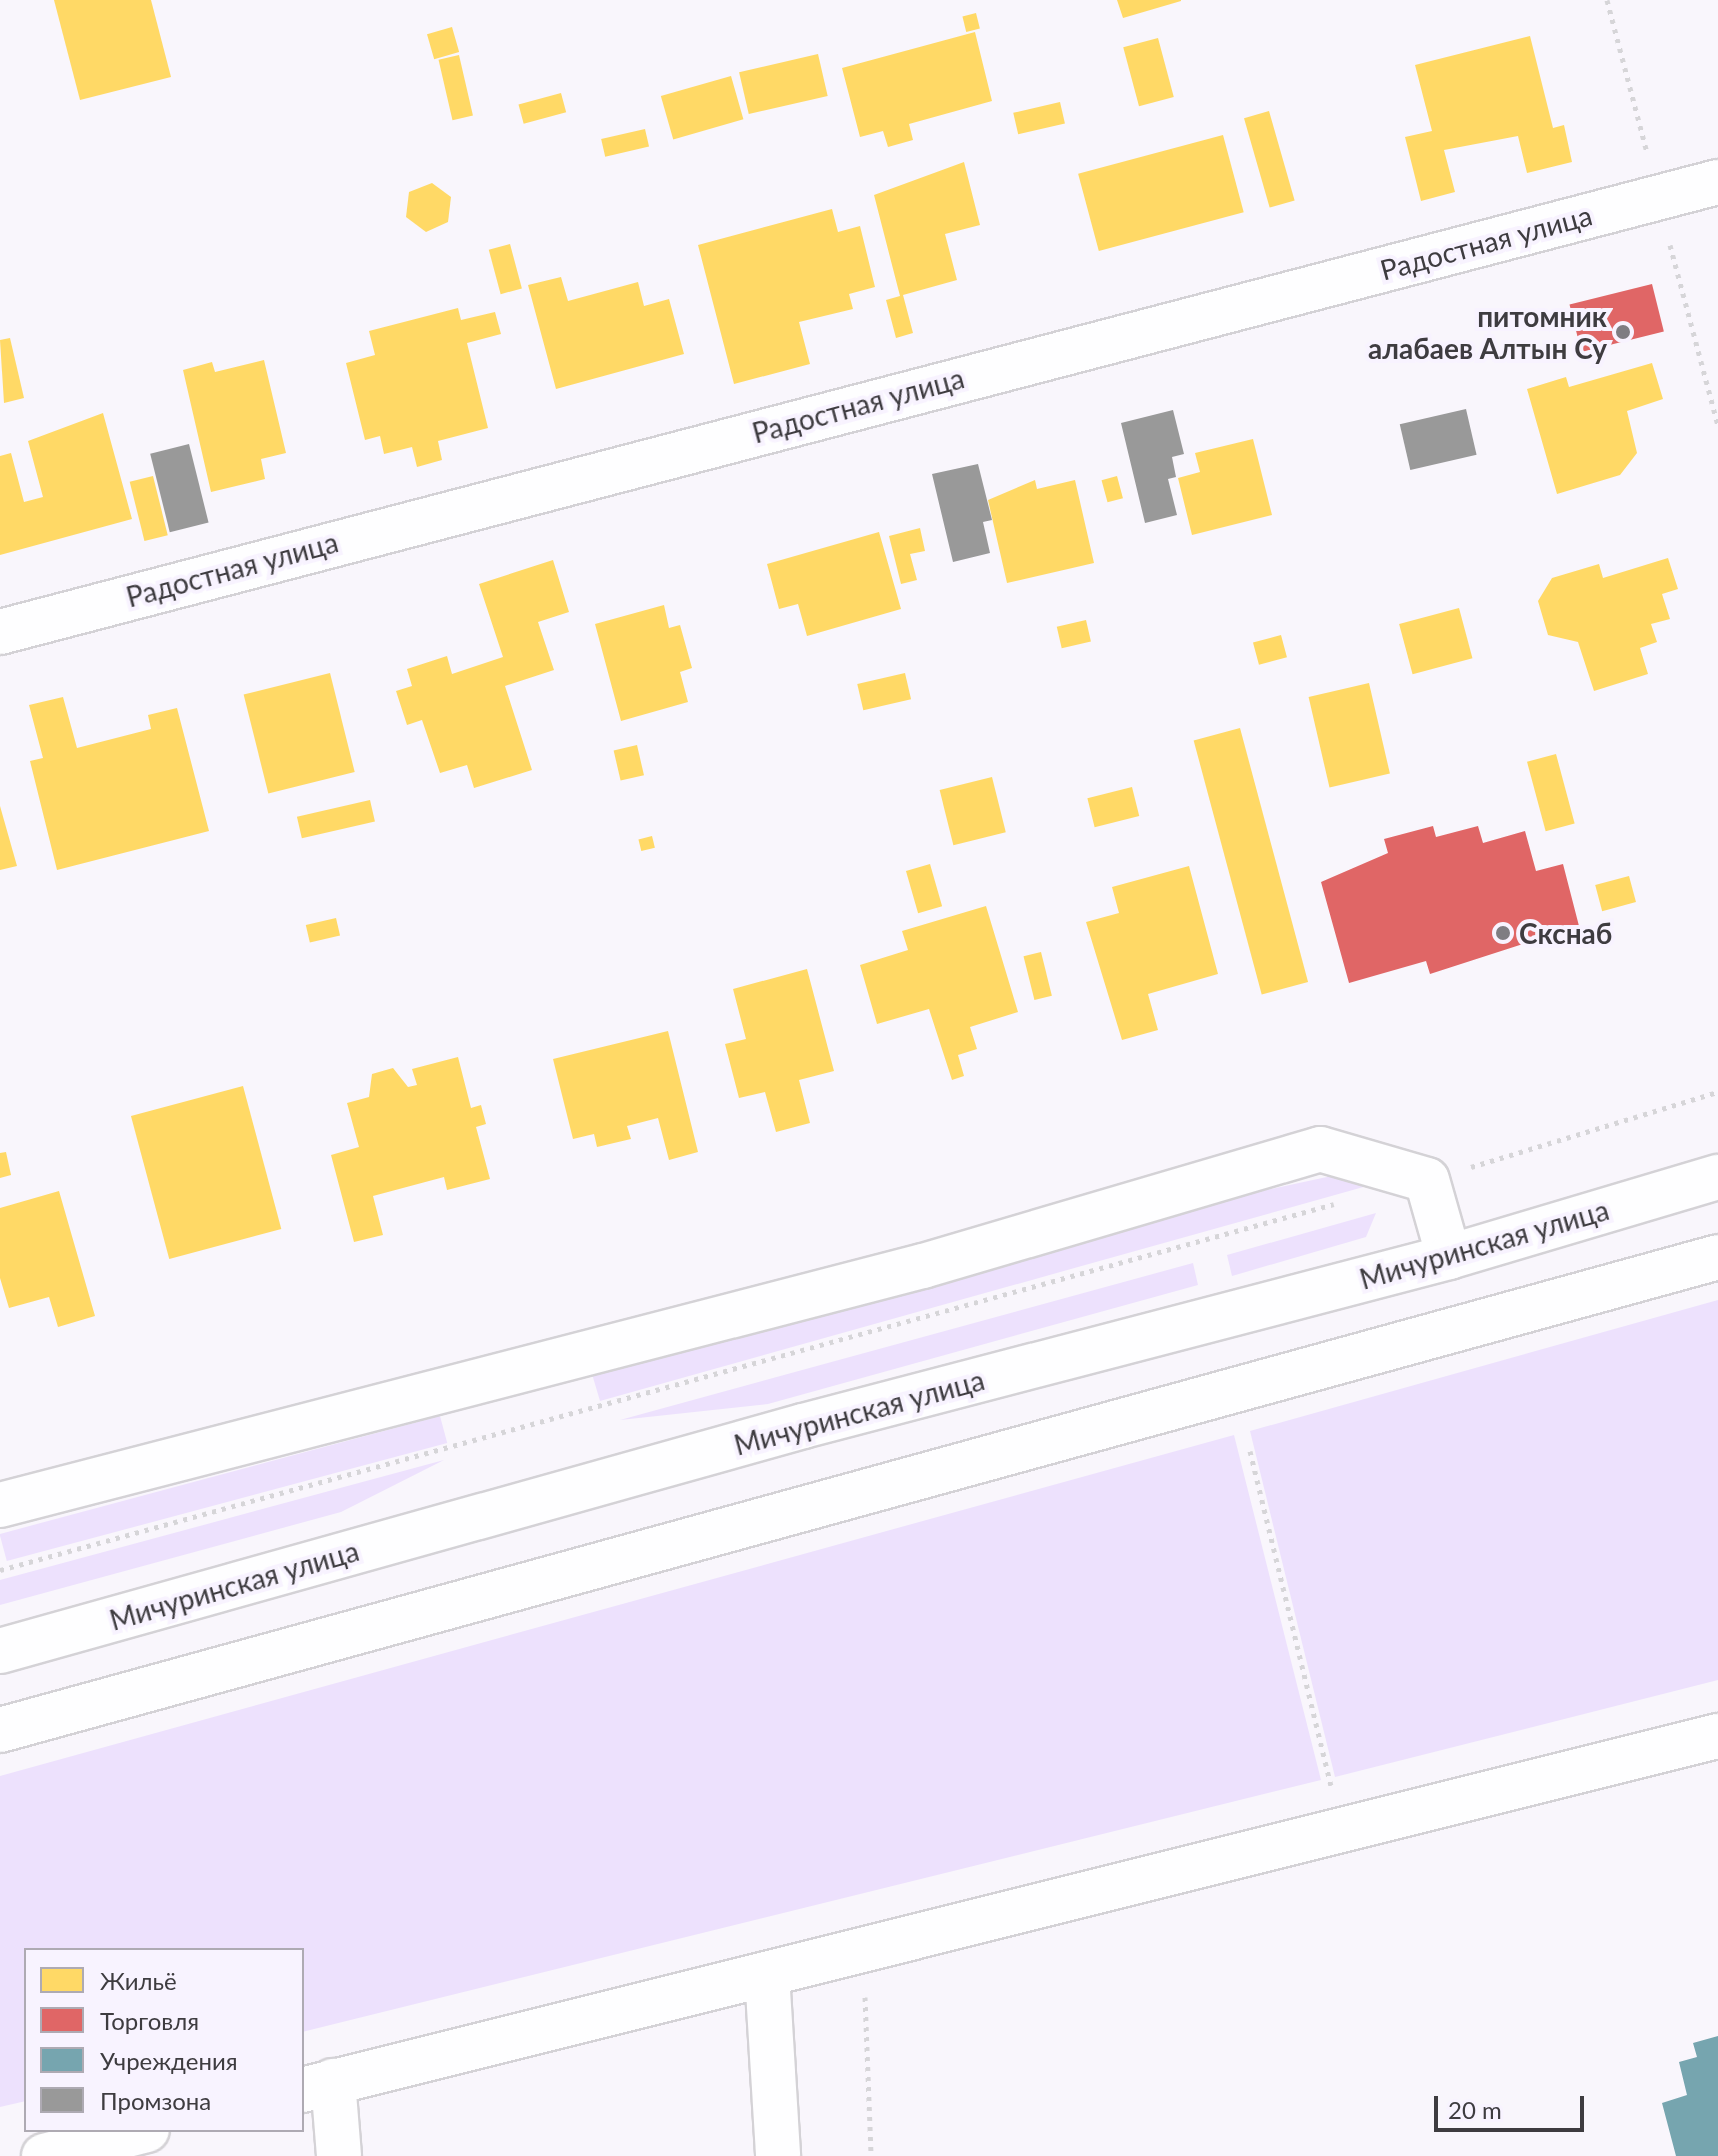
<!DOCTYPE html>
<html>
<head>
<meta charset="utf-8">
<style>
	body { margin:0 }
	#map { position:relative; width:1718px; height:2156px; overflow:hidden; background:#f9f6fc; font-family:Lato,sans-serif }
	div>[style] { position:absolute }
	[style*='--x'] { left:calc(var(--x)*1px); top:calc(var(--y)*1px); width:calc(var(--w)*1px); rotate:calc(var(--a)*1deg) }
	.green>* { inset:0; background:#ede1fd; transform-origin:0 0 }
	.homes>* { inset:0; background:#ffd966; transform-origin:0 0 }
	.shops>* { inset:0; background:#e06666; transform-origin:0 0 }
	.public>* { inset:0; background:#76a5af }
	.industry>* { inset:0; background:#999; transform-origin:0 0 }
	.path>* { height:5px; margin-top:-2.5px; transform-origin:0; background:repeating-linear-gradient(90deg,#d6d5d8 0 4px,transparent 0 10px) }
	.roads { filter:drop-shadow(2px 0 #d4d2d6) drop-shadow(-2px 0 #d4d2d6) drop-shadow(0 2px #d4d2d6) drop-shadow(0 -2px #d4d2d6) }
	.minor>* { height:44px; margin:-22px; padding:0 22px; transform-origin:22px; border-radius:22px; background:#fefeff }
	.major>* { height:44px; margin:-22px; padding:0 22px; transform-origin:22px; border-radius:22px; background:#fefeff }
	.dots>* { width:22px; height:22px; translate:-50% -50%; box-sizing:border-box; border:4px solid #f8f3ff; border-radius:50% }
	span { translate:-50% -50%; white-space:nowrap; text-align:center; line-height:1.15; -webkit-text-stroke:8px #f8f3ff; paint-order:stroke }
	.street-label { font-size:28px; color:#3e3c40 }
	.poi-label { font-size:28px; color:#3e3c40; font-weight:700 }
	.right { translate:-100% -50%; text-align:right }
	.left { translate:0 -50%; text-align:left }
	.legend { position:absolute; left:24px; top:1948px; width:280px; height:184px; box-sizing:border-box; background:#f8f3ff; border:2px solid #aeaab3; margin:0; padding:10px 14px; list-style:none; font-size:24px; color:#3e3c40 }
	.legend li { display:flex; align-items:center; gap:16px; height:40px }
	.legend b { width:40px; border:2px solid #aeaab3 }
	.scale { position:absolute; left:1434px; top:2096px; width:150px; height:36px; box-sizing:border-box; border:4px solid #3e3c40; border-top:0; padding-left:10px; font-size:24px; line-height:28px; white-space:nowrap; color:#3e3c40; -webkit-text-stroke:6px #f8f3ff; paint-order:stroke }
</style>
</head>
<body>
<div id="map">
	<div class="green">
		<i style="clip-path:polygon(1350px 1172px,1367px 1186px,600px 1401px,592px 1374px,1201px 1204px)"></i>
		<i style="clip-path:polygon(1376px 1213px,1366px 1237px,1232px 1276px,1227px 1255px)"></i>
		<i style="clip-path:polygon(1193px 1263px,1198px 1285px,768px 1404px,620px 1420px)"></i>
		<i style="clip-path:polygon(1718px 1300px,1718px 1680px,1335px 1777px,1250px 1431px)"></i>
		<i style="left:440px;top:1416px;width:28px;height:456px;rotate:75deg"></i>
		<i style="clip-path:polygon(1234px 1435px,1321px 1780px,302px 2032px,302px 1950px,26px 1950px,26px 2101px,0 2107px,0 1776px)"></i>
		<i style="clip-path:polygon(444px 1460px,341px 1512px,0 1605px,0 1580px)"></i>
	</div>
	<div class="homes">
		<i style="clip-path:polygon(54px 0,151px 0,171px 77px,80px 100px)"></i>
		<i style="clip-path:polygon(1117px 0,1181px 0,1181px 1px,1123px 18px)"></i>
		<i style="left:976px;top:13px;width:16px;height:14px;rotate:76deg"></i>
		<i style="left:452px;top:27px;width:26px;height:26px;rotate:74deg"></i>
		<i style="clip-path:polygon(975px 32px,992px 101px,909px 124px,913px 140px,888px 147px,883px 131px,860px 137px,842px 68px)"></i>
		<i style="clip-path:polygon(1530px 36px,1553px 128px,1564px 125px,1572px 162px,1527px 173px,1518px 136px,1444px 150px,1455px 192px,1421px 201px,1405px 137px,1432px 131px,1415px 65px)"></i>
		<i style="left:1158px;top:38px;width:61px;height:36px;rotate:75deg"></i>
		<i style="left:818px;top:54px;width:43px;height:81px;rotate:77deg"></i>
		<i style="left:459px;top:55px;width:62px;height:21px;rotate:77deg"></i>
		<i style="left:731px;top:76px;width:45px;height:73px;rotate:74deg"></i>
		<i style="left:561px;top:93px;width:20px;height:44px;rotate:75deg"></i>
		<i style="left:1060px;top:102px;width:22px;height:48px;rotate:77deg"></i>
		<i style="left:1269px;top:111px;width:93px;height:26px;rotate:74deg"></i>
		<i style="left:645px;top:129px;width:18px;height:45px;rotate:77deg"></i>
		<i style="left:1223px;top:135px;width:80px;height:150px;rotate:75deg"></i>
		<i style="clip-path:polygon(964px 162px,980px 225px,945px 234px,957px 280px,903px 295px,913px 333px,896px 338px,886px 300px,900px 296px,874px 195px)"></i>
		<i style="clip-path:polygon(432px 183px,451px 197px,448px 222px,426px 232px,406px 217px,409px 192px)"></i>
		<i style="clip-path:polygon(832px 209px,838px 232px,860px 226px,875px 287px,849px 294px,853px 309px,799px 322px,810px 364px,734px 384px,698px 245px)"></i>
		<i style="left:510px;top:244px;width:46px;height:22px;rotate:75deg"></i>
		<i style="clip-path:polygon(561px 277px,568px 301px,638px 282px,644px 306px,669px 299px,684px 354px,556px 389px,528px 285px)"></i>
		<i style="clip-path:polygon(458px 308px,461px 320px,495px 312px,501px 334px,467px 343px,488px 428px,438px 441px,442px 460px,417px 467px,412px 447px,384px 454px,380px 436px,365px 440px,346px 363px,375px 355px,369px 331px)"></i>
		<i style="clip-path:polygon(10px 338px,24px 398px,4px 403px,0 340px)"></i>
		<i style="clip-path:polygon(264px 360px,286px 453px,261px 459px,265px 479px,211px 492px,183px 370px,212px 362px,215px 372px)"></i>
		<i style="clip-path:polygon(1652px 363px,1663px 399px,1627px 411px,1637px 453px,1620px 475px,1557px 494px,1527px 389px,1566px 377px,1569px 387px)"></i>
		<i style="clip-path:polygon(103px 413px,132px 519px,0 555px,0 456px,11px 453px,24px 502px,43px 497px,28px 441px)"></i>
		<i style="clip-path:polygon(1253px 439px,1272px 515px,1192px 535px,1178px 478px,1200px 472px,1195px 453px)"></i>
		<i style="left:153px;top:476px;width:61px;height:24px;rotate:76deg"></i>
		<i style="left:1117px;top:476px;width:23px;height:16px;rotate:75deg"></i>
		<i style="clip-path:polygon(1035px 480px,1037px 489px,1075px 480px,1094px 563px,1007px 583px,988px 500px)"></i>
		<i style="clip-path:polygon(920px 528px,925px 551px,910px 554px,917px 580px,901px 584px,889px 536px)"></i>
		<i style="clip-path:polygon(879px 532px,901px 609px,807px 636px,798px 604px,779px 609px,767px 564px)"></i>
		<i style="clip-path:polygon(1668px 558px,1678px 589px,1662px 594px,1670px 619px,1651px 624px,1657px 642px,1640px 648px,1648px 674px,1594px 691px,1578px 642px,1548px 635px,1538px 601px,1552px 578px,1599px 564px,1603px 578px)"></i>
		<i style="clip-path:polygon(553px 560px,569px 612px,538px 622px,554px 670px,505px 686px,532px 770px,474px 788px,467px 765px,440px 773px,422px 720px,407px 725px,396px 691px,412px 686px,407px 669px,447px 656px,452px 674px,503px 657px,479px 584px)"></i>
		<i style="clip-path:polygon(664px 605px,669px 628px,680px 625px,692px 668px,680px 672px,688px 702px,621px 721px,595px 624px)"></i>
		<i style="left:1459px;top:608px;width:52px;height:62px;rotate:75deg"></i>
		<i style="left:1086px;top:620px;width:22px;height:30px;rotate:77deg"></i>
		<i style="left:1281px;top:635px;width:23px;height:29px;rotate:75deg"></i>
		<i style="left:330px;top:673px;width:102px;height:89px;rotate:76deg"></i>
		<i style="left:905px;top:673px;width:27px;height:49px;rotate:77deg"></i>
		<i style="left:1369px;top:683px;width:93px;height:62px;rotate:77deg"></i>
		<i style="clip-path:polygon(63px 697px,77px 748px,151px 729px,148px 715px,177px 708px,209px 831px,57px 870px,30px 761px,43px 758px,29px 705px)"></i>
		<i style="left:1240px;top:728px;width:263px;height:48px;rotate:75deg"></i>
		<i style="left:637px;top:745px;width:31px;height:24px;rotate:77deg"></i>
		<i style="left:1556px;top:754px;width:72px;height:30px;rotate:75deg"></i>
		<i style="left:992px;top:777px;width:57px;height:54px;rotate:76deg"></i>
		<i style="left:1132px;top:787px;width:30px;height:46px;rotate:76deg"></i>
		<i style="left:370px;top:800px;width:22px;height:75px;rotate:77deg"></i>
		<i style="clip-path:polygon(0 806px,17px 866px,0 870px)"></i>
		<i style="left:652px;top:836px;width:12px;height:14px;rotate:76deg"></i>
		<i style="left:930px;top:864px;width:44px;height:25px;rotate:74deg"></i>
		<i style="clip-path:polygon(1189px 866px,1218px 974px,1148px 994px,1158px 1030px,1122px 1040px,1086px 922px,1119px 913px,1112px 887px)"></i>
		<i style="left:1629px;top:876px;width:27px;height:35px;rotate:75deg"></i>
		<i style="clip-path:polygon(986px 906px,1018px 1012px,970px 1027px,977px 1049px,958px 1055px,964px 1076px,952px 1080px,929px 1009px,877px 1024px,860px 965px,908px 950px,902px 931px)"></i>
		<i style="left:336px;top:918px;width:18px;height:31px;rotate:77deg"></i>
		<i style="left:1041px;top:952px;width:45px;height:18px;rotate:76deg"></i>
		<i style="clip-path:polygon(807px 969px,834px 1071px,799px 1080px,810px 1123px,776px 1132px,765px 1092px,739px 1098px,725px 1044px,746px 1039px,733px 989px)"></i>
		<i style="clip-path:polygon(668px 1031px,698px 1152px,669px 1160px,658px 1118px,627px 1126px,631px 1139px,597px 1147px,594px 1134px,573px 1139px,553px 1059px)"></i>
		<i style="clip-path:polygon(458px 1057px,471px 1108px,481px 1105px,486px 1124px,476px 1127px,490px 1179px,447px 1190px,444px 1177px,373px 1196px,383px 1235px,354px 1242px,331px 1155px,359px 1147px,347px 1103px,369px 1097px,372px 1074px,393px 1068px,408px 1087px,417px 1085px,412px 1069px)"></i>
		<i style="left:243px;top:1086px;width:148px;height:116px;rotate:75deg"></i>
		<i style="clip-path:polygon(6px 1152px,11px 1175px,0 1178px,0 1153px)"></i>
		<i style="clip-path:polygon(59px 1191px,95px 1316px,58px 1327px,49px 1297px,9px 1308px,0 1278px,0 1208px)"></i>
	</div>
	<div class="shops">
		<i style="left:1652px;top:284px;width:49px;height:85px;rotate:76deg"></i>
		<i style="clip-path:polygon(1433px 826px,1436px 837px,1478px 826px,1483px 843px,1525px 831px,1536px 871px,1563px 864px,1579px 926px,1430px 974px,1426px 961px,1349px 983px,1321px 882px,1388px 853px,1384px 839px)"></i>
	</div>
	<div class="public">
		<i style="clip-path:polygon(1718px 2036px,1718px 2156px,1676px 2156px,1662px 2103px,1687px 2095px,1679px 2062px,1697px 2057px,1693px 2043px)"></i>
	</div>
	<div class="industry">
		<i style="left:1466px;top:409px;width:47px;height:68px;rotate:77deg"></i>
		<i style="clip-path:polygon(1173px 410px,1184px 454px,1172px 457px,1176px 477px,1168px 479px,1177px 515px,1145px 523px,1121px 423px)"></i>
		<i style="left:189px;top:444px;width:81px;height:40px;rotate:76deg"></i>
		<i style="clip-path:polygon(978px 464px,992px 520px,983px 522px,990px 553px,953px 562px,932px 474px)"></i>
	</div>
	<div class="path">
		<i style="--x:1607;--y:0;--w:158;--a:75.3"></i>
		<i style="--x:1670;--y:245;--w:186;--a:75.1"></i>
		<i style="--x:1471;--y:1167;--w:258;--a:-16.9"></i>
		<i style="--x:1250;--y:1451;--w:344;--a:76.4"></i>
		<i style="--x:0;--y:1570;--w:1383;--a:-15.34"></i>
		<i style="--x:865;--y:1997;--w:159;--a:87.8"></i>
	</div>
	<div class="roads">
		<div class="minor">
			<i style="--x:0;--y:632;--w:1776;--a:-14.68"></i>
			<i style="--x:0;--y:1505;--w:953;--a:-14.52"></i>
			<i style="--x:923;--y:1266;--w:414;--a:-16.4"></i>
			<i style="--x:1320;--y:1149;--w:111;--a:16.2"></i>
			<i style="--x:1427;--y:1180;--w:80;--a:74.1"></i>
			<i style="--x:767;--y:1974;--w:182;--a:86.5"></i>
			<i style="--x:333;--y:2081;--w:75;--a:85.4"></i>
			<i style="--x:302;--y:2090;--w:1460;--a:-14.04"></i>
			<i style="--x:44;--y:2156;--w:106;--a:-14.2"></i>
		</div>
		<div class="major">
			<i style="--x:0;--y:1651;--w:834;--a:-15.65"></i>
			<i style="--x:803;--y:1426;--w:668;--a:-14.66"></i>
			<i style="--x:1449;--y:1257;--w:281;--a:-16.6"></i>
			<i style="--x:0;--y:1730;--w:1782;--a:-15.39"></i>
		</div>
	</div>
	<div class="dots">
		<i style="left:1623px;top:332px;background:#7f7d82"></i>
		<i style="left:1503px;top:933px;background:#7f7d82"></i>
	</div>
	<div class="street-label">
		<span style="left:1486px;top:242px;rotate:-15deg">Радостная улица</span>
		<span style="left:858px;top:405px;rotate:-15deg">Радостная улица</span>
		<span style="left:232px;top:569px;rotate:-15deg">Радостная улица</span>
		<span style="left:1484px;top:1244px;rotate:-16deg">Мичуринская улица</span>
		<span style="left:859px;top:1412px;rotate:-15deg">Мичуринская улица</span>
		<span style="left:234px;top:1585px;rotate:-16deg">Мичуринская улица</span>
	</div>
	<div class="poi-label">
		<span class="right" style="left:1607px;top:332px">питомник<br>алабаев Алтын Су</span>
		<span class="left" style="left:1519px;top:933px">Скснаб</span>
	</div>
	<ul class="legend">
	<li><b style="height:22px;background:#ffd966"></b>Жильё</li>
	<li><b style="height:22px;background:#e06666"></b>Торговля</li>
	<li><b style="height:22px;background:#76a5af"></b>Учреждения</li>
	<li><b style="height:22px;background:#999"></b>Промзона</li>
	</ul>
	<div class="scale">20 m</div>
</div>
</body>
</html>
